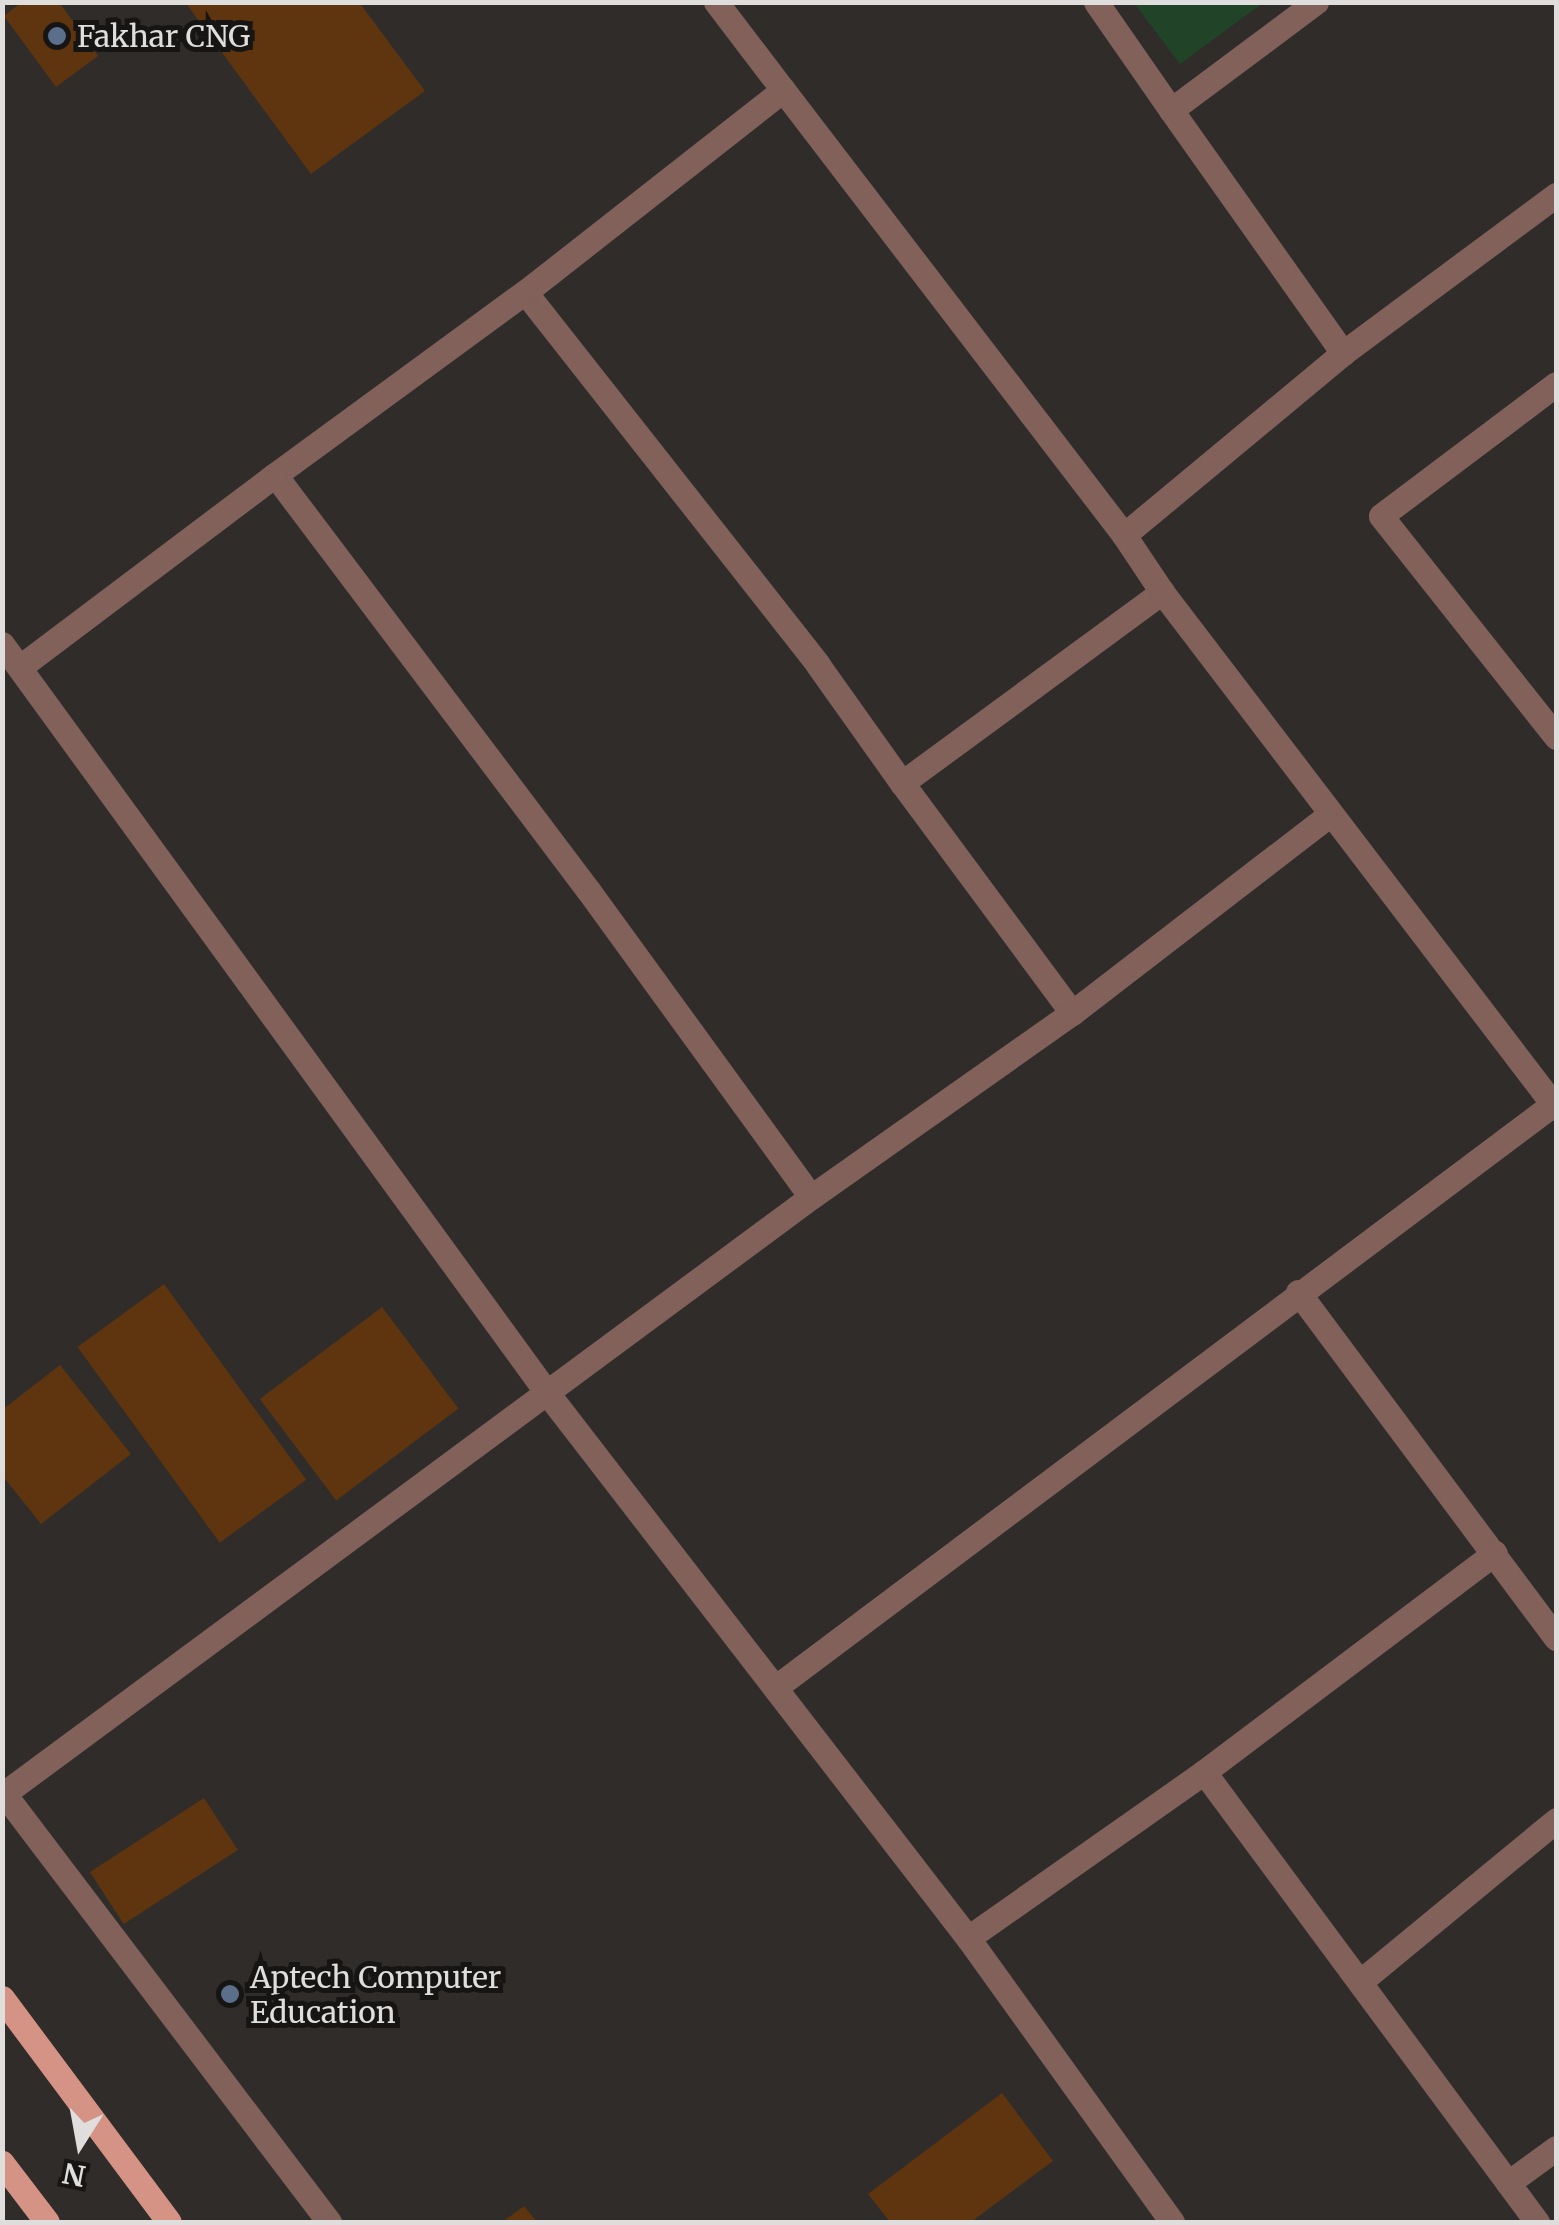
<!DOCTYPE html>
<html>
<head>
<meta charset="utf-8">
<style>
	body { margin:0 }
	#map { position:relative; width:1559px; height:2225px; overflow:hidden; background:#2f2c2a; font-family:Merriweather,serif }
	div>[style] { position:absolute }
	[style*='--x'] { left:calc(var(--x)*1px); top:calc(var(--y)*1px); width:calc(var(--w)*1px); rotate:calc(var(--a)*1deg) }
	.green>* { inset:0; background:#214429 }
	.building>* { inset:0; background:#5f3510; transform-origin:0 0 }
	.minor>* { height:25px; margin:-12.5px; padding:0 12.5px; transform-origin:12.5px; border-radius:12.5px; background:#816159 }
	.major>* { height:25px; margin:-12.5px; padding:0 12.5px; transform-origin:12.5px; border-radius:12.5px; background:#d49384 }
	.dots>* { width:28px; height:28px; translate:-50% -50%; box-sizing:border-box; border:5px solid #161514; border-radius:50% }
	span { translate:-50% -50%; white-space:nowrap; text-align:center; line-height:1.15; -webkit-text-stroke:10px #161514; paint-order:stroke }
	.poi-label { font-size:30px; color:#e0dedc }
	.left { translate:0 -50%; text-align:left }
	.frame { position:absolute; inset:0; border:5px solid #e0dedc; pointer-events:none }
	.north { position:absolute; left:30px; top:2095px; width:100px; height:100px; -webkit-text-stroke:8px #161514; paint-order:stroke; rotate:191deg; font-size:28px; font-weight:700; line-height:40px; text-align:center; color:#e0dedc }
	.north::after { content:''; display:block; margin:auto; width:35px; height:45px; background:#e0dedc; clip-path:polygon(50% 0,100% 100%,50% 72%,0 100%) }
</style>
</head>
<body>
<div id="map">
	<div class="green">
		<i style="clip-path:polygon(1134px 3px,1263px 3px,1180px 64px)"></i>
	</div>
	<div class="building">
		<i style="clip-path:polygon(22px 2px,59px 2px,98px 56px,56px 87px,4px 16px)"></i>
		<i style="clip-path:polygon(185px 2px,359px 2px,425px 91px,311px 174px)"></i>
		<i style="left:164px;top:1284px;width:242px;height:107px;rotate:54deg"></i>
		<i style="left:382px;top:1307px;width:127px;height:153px;rotate:53deg"></i>
		<i style="clip-path:polygon(60px 1365px,131px 1454px,41px 1524px,2px 1475px,2px 1410px)"></i>
		<i style="left:204px;top:1798px;width:62px;height:136px;rotate:57deg"></i>
		<i style="clip-path:polygon(1002px 2093px,1053px 2161px,971px 2222px,890px 2222px,868px 2194px)"></i>
		<i style="clip-path:polygon(524px 2206px,537px 2222px,502px 2222px)"></i>
	</div>
	<div class="minor">
		<i style="--x:716;--y:2;--w:111;--a:52.7"></i>
		<i style="--x:1096;--y:2;--w:131;--a:55.2"></i>
		<i style="--x:1171;--y:110;--w:181;--a:-36.7"></i>
		<i style="--x:1171;--y:110;--w:298;--a:54.7"></i>
		<i style="--x:525;--y:292;--w:474;--a:51.8"></i>
		<i style="--x:818;--y:665;--w:145;--a:54.6"></i>
		<i style="--x:902;--y:783;--w:323;--a:-36.3"></i>
		<i style="--x:1162;--y:592;--w:69;--a:-123.7"></i>
		<i style="--x:1124;--y:535;--w:561;--a:-127.46"></i>
		<i style="--x:783;--y:90;--w:328;--a:141.9"></i>
		<i style="--x:525;--y:292;--w:310;--a:143.8"></i>
		<i style="--x:275;--y:475;--w:520;--a:52.98"></i>
		<i style="--x:588;--y:890;--w:379;--a:54"></i>
		<i style="--x:1556;--y:384;--w:219;--a:143"></i>
		<i style="--x:1381;--y:516;--w:282;--a:51.6"></i>
		<i style="--x:1124;--y:535;--w:285;--a:-39.7"></i>
		<i style="--x:1343;--y:353;--w:265;--a:-36.6"></i>
		<i style="--x:1162;--y:592;--w:649;--a:52.64"></i>
		<i style="--x:2;--y:644;--w:928;--a:53.95"></i>
		<i style="--x:548;--y:1394;--w:687;--a:52.33"></i>
		<i style="--x:968;--y:1938;--w:350;--a:54.3"></i>
		<i style="--x:20;--y:667;--w:319;--a:-37"></i>
		<i style="--x:902;--y:783;--w:286;--a:53.5"></i>
		<i style="--x:1298;--y:1292;--w:432;--a:53.3"></i>
		<i style="--x:776;--y:1687;--w:975;--a:-36.87"></i>
		<i style="--x:1204;--y:1772;--w:560;--a:53.5"></i>
		<i style="--x:2;--y:1791;--w:541;--a:52.81"></i>
		<i style="--x:2;--y:1795;--w:1006;--a:-36.47"></i>
		<i style="--x:811;--y:1197;--w:319;--a:-35.2"></i>
		<i style="--x:1072;--y:1013;--w:324;--a:-37.6"></i>
		<i style="--x:968;--y:1938;--w:289;--a:-35.1"></i>
		<i style="--x:1204;--y:1772;--w:364;--a:-37"></i>
		<i style="--x:1361;--y:1981;--w:253;--a:-39.5"></i>
		<i style="--x:1508;--y:2183;--w:59;--a:-36.1"></i>
	</div>
	<div class="major">
		<i style="--x:2;--y:1998;--w:279;--a:53.3"></i>
		<i style="--x:2;--y:2163;--w:74;--a:52.7"></i>
	</div>
	<div class="dots">
		<i style="left:57px;top:36px;background:#5c6f8a"></i>
		<i style="left:230px;top:1994px;background:#5c6f8a"></i>
	</div>
	<div class="poi-label">
		<span class="left" style="left:77px;top:36px">Fakhar CNG</span>
		<span class="left" style="left:250px;top:1994px">Aptech Computer<br>Education</span>
	</div>
	<div class="frame"></div>
	<div class="north">N</div>
</div>
</body>
</html>
